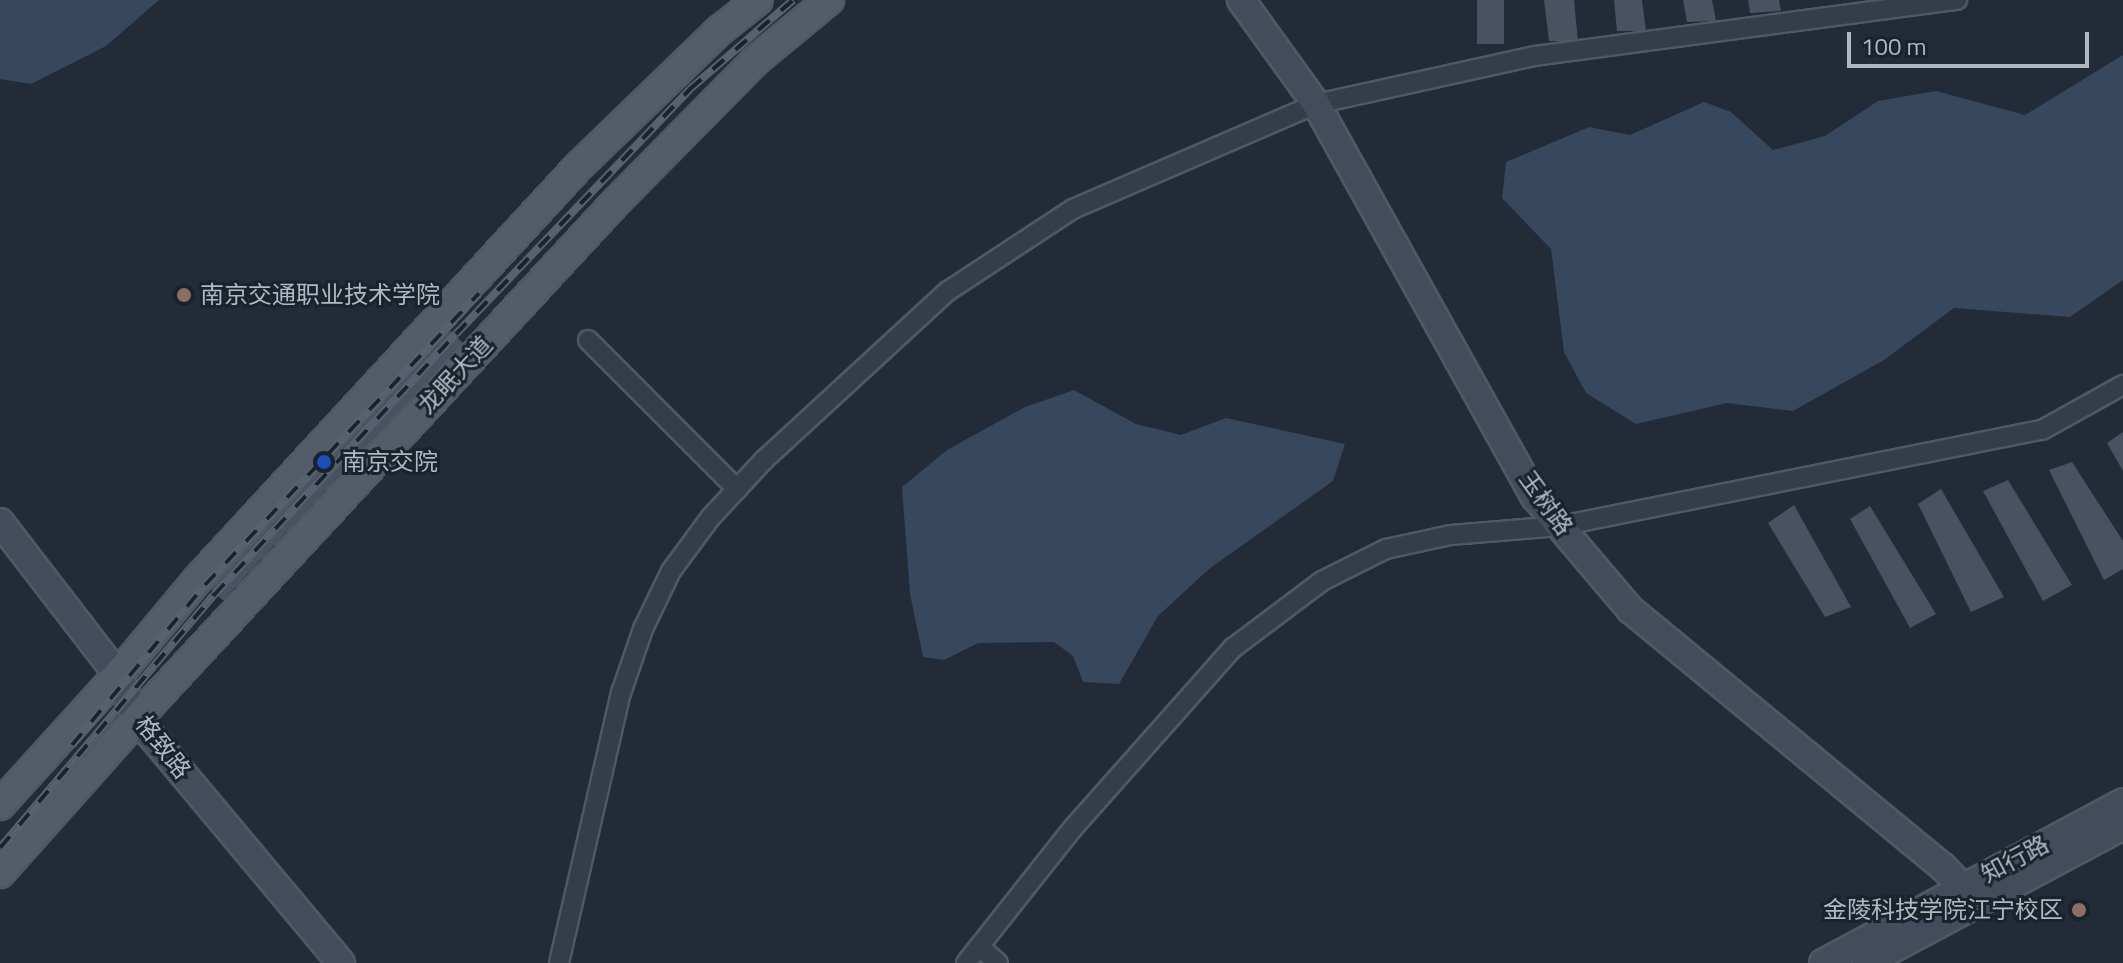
<!DOCTYPE html>
<html>
<head>
<meta charset="utf-8">
<style>
	body { margin:0 }
	#map { position:relative; width:2123px; height:963px; overflow:hidden; background:#222b37; font-family:"Titillium Web","Noto Sans SC",sans-serif }
	div>[style] { position:absolute }
	[style*='--x'] { left:calc(var(--x)*1px); top:calc(var(--y)*1px); width:calc(var(--w)*1px); rotate:calc(var(--a)*1deg) }
	.water>* { inset:0; background:#36475e }
	.building>* { inset:0; background:#485261; transform-origin:0 0 }
	.roads { filter:drop-shadow(2px 0 #505862) drop-shadow(-2px 0 #505862) drop-shadow(0 2px #505862) drop-shadow(0 -2px #505862) }
	.street>* { height:18px; margin:-9px; padding:0 9px; transform-origin:9px; border-radius:9px; background:#353d48 }
	.secondary>* { height:26px; margin:-13px; padding:0 13px; transform-origin:13px; border-radius:13px; background:#434c5a }
	.primary>* { height:28px; margin:-14px; padding:0 14px; transform-origin:14px; border-radius:14px; background:#535c68 }
	.rail>* { height:8px; margin-top:-4px; transform-origin:0; background:repeating-linear-gradient(90deg,#1a222c 0 15px,#57616f 0 30px); box-sizing:border-box; border-block:2px solid #57616f }
	.dots>* { width:22px; height:22px; translate:-50% -50%; box-sizing:border-box; border:4px solid #1a222c; border-radius:50% }
	span { translate:-50% -50%; white-space:nowrap; text-align:center; line-height:1.15; -webkit-text-stroke:6px #1a222c; paint-order:stroke }
	.poi-label { font-size:24px; color:#b0b8c4 }
	.left { translate:0 -50%; text-align:left }
	.right { translate:-100% -50%; text-align:right }
	.street-label { font-size:24px; color:#b0b8c4 }
	.scale { position:absolute; left:1847px; top:32px; width:242px; height:36px; box-sizing:border-box; border:4px solid #b0b8c4; border-top:0; padding-left:10px; font-size:24px; line-height:28px; white-space:nowrap; color:#b0b8c4; -webkit-text-stroke:6px #1a222c; paint-order:stroke }
</style>
</head>
<body>
<div id="map">
	<div class="water">
		<i style="clip-path:polygon(0 0,159px 0,106px 46px,31px 84px,0 79px)"></i>
		<i style="clip-path:polygon(2123px 55px,2123px 280px,2070px 317px,1954px 308px,1884px 360px,1793px 411px,1727px 403px,1636px 424px,1586px 393px,1564px 352px,1551px 249px,1502px 198px,1506px 162px,1589px 127px,1630px 135px,1704px 102px,1731px 112px,1773px 150px,1825px 136px,1878px 101px,1936px 91px,2025px 115px)"></i>
		<i style="clip-path:polygon(1074px 390px,1136px 424px,1181px 435px,1226px 418px,1345px 444px,1333px 481px,1209px 569px,1158px 616px,1119px 684px,1083px 682px,1073px 656px,1054px 642px,978px 643px,944px 660px,923px 657px,910px 594px,902px 487px,947px 450px,1025px 407px)"></i>
	</div>
	<div class="building">
		<i style="left:1477px;top:0;width:27px;height:44px"></i>
		<i style="clip-path:polygon(1544px 0,1574px 0,1578px 42px,1549px 41px)"></i>
		<i style="clip-path:polygon(1614px 0,1642px 0,1646px 31px,1617px 31px)"></i>
		<i style="clip-path:polygon(1683px 0,1712px 0,1716px 21px,1687px 22px)"></i>
		<i style="clip-path:polygon(1748px 0,1779px 0,1781px 11px,1750px 13px)"></i>
		<i style="left:431px;top:313px;width:44px;height:352px;rotate:43deg"></i>
		<i style="clip-path:polygon(2123px 432px,2123px 471px,2107px 443px)"></i>
		<i style="clip-path:polygon(2072px 462px,2123px 541px,2123px 569px,2104px 580px,2049px 470px)"></i>
		<i style="clip-path:polygon(2008px 480px,2072px 585px,2043px 601px,1983px 491px)"></i>
		<i style="clip-path:polygon(1941px 489px,2004px 597px,1971px 612px,1918px 504px)"></i>
		<i style="clip-path:polygon(1794px 505px,1851px 607px,1825px 617px,1768px 523px)"></i>
		<i style="clip-path:polygon(1870px 506px,1936px 614px,1910px 628px,1850px 519px)"></i>
	</div>
	<div class="roads">
		<div class="street">
			<i style="--x:588;--y:340;--w:211;--a:45"></i>
			<i style="--x:980;--y:947;--w:24;--a:42"></i>
			<i style="--x:559;--y:963;--w:277;--a:-77.1"></i>
			<i style="--x:621;--y:693;--w:68;--a:-71"></i>
			<i style="--x:643;--y:629;--w:64;--a:-64.2"></i>
			<i style="--x:671;--y:571;--w:67;--a:-53.5"></i>
			<i style="--x:711;--y:517;--w:78;--a:-47.1"></i>
			<i style="--x:764;--y:460;--w:250;--a:-42.6"></i>
			<i style="--x:948;--y:291;--w:149;--a:-33.3"></i>
			<i style="--x:1073;--y:209;--w:265;--a:-23.4"></i>
			<i style="--x:1316;--y:104;--w:224;--a:-12.4"></i>
			<i style="--x:1535;--y:56;--w:426;--a:-7.6"></i>
			<i style="--x:966;--y:963;--w:172;--a:-51.6"></i>
			<i style="--x:1073;--y:828;--w:241;--a:-48.4"></i>
			<i style="--x:1233;--y:648;--w:111;--a:-37"></i>
			<i style="--x:1322;--y:581;--w:72;--a:-26.6"></i>
			<i style="--x:1386;--y:549;--w:66;--a:-12.2"></i>
			<i style="--x:1451;--y:535;--w:109;--a:-4.7"></i>
			<i style="--x:1560;--y:526;--w:491;--a:-11.3"></i>
			<i style="--x:2042;--y:430;--w:93;--a:-29.1"></i>
		</div>
		<div class="secondary">
			<i style="--x:1241;--y:0;--w:128;--a:54.2"></i>
			<i style="--x:1316;--y:104;--w:450;--a:60.9"></i>
			<i style="--x:1535;--y:497;--w:148;--a:49.7"></i>
			<i style="--x:1631;--y:610;--w:403;--a:39.5"></i>
			<i style="--x:1942;--y:866;--w:29;--a:46"></i>
			<i style="--x:1962;--y:887;--w:21;--a:61"></i>
			<i style="--x:0;--y:522;--w:193;--a:52.4"></i>
			<i style="--x:118;--y:675;--w:48;--a:66.6"></i>
			<i style="--x:137;--y:719;--w:318;--a:50.1"></i>
			<i style="--x:1823;--y:963;--w:340;--a:-28.2"></i>
			<i style="--x:1866;--y:963;--w:291;--a:-28.1"></i>
		</div>
		<div class="primary">
			<i style="--x:0;--y:805;--w:176;--a:-47.8"></i>
			<i style="--x:118;--y:675;--w:125;--a:-50.2"></i>
			<i style="--x:198;--y:579;--w:562;--a:-47.31"></i>
			<i style="--x:579;--y:166;--w:196;--a:-44"></i>
			<i style="--x:720;--y:30;--w:48;--a:-38.3"></i>
			<i style="--x:0;--y:873;--w:236;--a:-48.3"></i>
			<i style="--x:157;--y:697;--w:675;--a:-47.16"></i>
			<i style="--x:616;--y:202;--w:198;--a:-45.4"></i>
			<i style="--x:755;--y:61;--w:96;--a:-39.5"></i>
		</div>
	</div>
	<div class="rail">
		<i style="--x:72;--y:745;--w:208;--a:-50.3"></i>
		<i style="--x:205;--y:585;--w:400;--a:-46.8"></i>
		<i style="--x:0;--y:848;--w:331;--a:-49.8"></i>
		<i style="--x:214;--y:595;--w:356;--a:-47.2"></i>
		<i style="--x:456;--y:334;--w:339;--a:-46.3"></i>
		<i style="--x:690;--y:89;--w:136;--a:-40.8"></i>
	</div>
	<div class="dots">
		<i style="left:184px;top:295px;background:#8d6e63"></i>
		<i style="left:324px;top:462px;background:#1a4fb4"></i>
		<i style="left:2079px;top:910px;background:#8d6e63"></i>
	</div>
	<div class="poi-label">
		<span class="left" style="left:200px;top:295px">南京交通职业技术学院</span>
		<span class="left" style="left:342px;top:462px">南京交院</span>
		<span class="right" style="left:2063px;top:910px">金陵科技学院江宁校区</span>
	</div>
	<div class="street-label">
		<span style="left:455px;top:375px;rotate:-47deg">龙眠大道</span>
		<span style="left:1546px;top:503px;rotate:54deg">玉树路</span>
		<span style="left:163px;top:747px;rotate:52deg">格致路</span>
		<span style="left:2015px;top:859px;rotate:-28deg">知行路</span>
	</div>
	<div class="scale">100 m</div>
</div>
</body>
</html>
